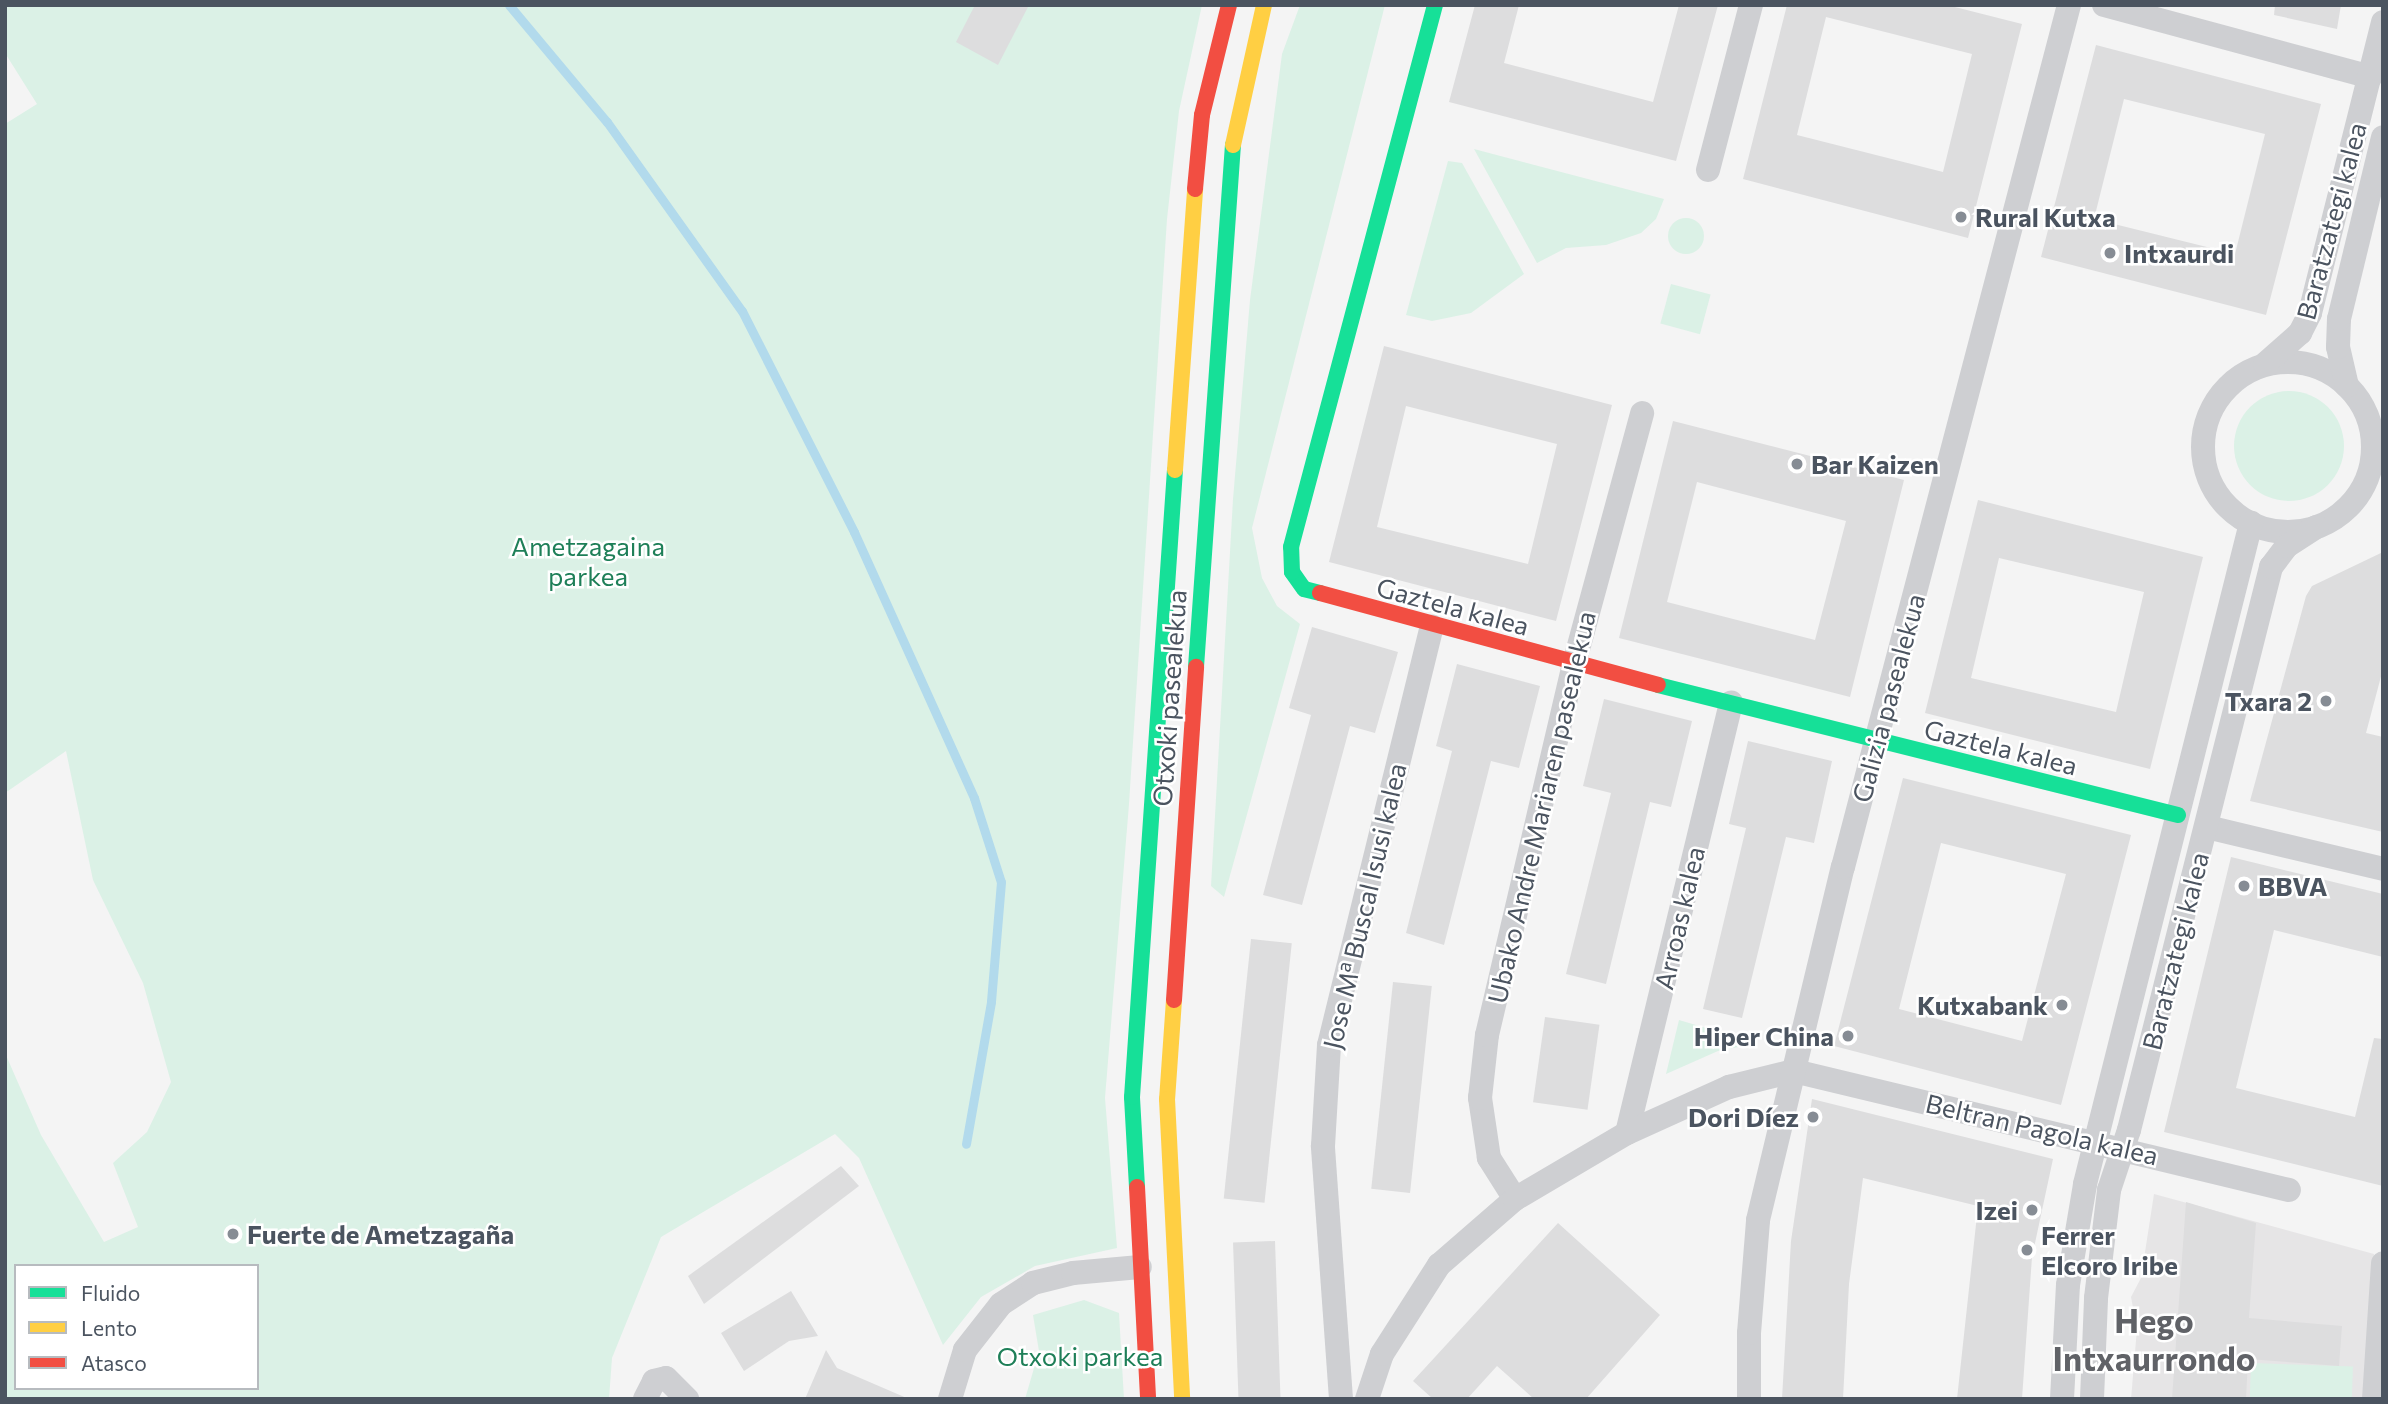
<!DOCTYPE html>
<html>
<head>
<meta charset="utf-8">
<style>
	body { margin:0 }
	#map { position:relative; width:2388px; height:1404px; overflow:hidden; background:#f4f4f4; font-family:Commissioner,sans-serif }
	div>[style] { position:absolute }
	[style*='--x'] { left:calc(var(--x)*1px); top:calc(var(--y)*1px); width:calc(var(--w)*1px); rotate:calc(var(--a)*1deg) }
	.education>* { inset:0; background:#e6e5e6 }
	.green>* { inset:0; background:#dbf1e6; transform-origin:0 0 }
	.round { border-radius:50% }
	.stream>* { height:9px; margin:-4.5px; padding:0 4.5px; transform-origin:4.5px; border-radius:4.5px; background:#b2daec }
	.building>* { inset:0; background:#ddddde; transform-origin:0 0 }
	.street>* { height:24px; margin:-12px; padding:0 12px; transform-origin:12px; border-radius:12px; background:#cecfd2 }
	.street>.ring { margin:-12px; padding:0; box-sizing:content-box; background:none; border:24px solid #cecfd2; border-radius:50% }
	.fast>* { height:16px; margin:-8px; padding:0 8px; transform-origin:8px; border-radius:8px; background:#16e098 }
	.slow>* { height:16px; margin:-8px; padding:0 8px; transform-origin:8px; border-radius:8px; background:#ffcf43 }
	.jam>* { height:16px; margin:-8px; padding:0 8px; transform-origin:8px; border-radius:8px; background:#f24e42 }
	.dots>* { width:19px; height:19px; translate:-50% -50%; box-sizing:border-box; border:4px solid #fff; border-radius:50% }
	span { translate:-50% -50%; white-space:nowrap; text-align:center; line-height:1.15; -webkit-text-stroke:5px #fff; paint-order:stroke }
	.poi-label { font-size:26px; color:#4b5460; font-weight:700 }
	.left { translate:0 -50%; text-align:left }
	.right { translate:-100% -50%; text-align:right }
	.street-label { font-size:26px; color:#4b5460 }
	.park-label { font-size:26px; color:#1e7f58 }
	.district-label { font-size:33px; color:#606267; font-weight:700 }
	.frame { position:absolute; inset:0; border:7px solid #4b5460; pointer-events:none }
	.legend { position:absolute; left:14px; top:1264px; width:245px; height:126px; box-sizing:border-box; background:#fff; border:2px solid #b7bbbf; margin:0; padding:9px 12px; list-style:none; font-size:21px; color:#4b5460 }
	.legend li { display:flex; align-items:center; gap:14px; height:35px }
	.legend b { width:35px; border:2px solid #b7bbbf }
</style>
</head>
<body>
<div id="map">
	<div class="education">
		<i style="clip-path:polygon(2154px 1194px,2374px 1254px,2365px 1399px,2131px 1399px,2137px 1329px,2131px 1297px,2141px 1278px)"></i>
	</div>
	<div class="green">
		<i style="clip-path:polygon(evenodd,5px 5px,1202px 5px,1179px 111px,1167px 219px,1129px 804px,1105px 1098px,1117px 1248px,1035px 1266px,981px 1297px,943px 1345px,859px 1158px,835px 1134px,661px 1237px,612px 1358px,609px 1399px,5px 1399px,5px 1053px,41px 1135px,104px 1242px,138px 1227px,113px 1163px,147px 1132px,171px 1082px,143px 983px,93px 880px,66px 751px,5px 793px,5px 124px,37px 104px,5px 53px,5px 5px,16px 1266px,257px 1266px,257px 1388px,16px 1388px,16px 1266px)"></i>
		<i style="clip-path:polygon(1300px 5px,1385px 5px,1252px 528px,1262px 578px,1277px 606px,1300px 624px,1224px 897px,1211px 886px,1233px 499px,1250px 300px,1282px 54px)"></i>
		<i style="clip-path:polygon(1474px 149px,1664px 199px,1656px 219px,1641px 233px,1606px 245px,1566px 248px,1537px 263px)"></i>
		<i style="clip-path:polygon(1448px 161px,1462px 163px,1524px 274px,1471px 313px,1432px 321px,1406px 315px)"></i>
		<i class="round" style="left:1668px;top:218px;width:36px;height:36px"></i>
		<i style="left:1671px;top:284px;width:41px;height:41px;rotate:15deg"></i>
		<i class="round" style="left:2234px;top:391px;width:110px;height:110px"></i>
		<i style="clip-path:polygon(1679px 1020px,1753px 1042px,1753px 1044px,1718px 1051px,1666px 1074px)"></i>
		<i style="clip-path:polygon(1084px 1300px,1119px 1313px,1124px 1399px,1025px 1399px,1039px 1351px,1033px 1315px)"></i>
		<i style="left:2251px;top:1363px;width:102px;height:36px;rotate:2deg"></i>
	</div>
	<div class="stream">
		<i style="--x:509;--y:5;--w:153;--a:50.1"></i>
		<i style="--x:607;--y:122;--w:232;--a:54.5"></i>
		<i style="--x:742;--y:311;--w:248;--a:63.1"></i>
		<i style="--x:854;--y:532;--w:292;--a:65.7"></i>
		<i style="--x:974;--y:798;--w:88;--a:72.2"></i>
		<i style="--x:1001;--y:882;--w:120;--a:94.8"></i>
		<i style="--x:991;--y:1002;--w:144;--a:100"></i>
	</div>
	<div class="building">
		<i style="clip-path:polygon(975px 5px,1029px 5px,998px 65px,956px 42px)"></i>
		<i style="clip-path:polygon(1475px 5px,1519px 5px,1504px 63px,1653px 102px,1679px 5px,1718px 5px,1676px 161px,1449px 102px)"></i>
		<i style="clip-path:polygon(evenodd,1787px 5px,1947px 5px,2022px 24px,1968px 238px,1743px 179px,1787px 5px,1826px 17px,1972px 54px,1943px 172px,1797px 135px,1826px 17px)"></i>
		<i style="clip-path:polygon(2275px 5px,2341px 5px,2337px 29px,2274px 15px)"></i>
		<i style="clip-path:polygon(evenodd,2096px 45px,2321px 104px,2266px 315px,2041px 257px,2096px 45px,2124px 99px,2265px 134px,2235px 254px,2094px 219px,2124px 99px)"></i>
		<i style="clip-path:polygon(evenodd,1384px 346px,1612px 405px,1556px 621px,1329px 562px,1384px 346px,1406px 406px,1557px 444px,1528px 564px,1377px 527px,1406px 406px)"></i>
		<i style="clip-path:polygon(evenodd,1673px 421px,1904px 480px,1850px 697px,1619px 638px,1673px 421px,1697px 482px,1846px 521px,1815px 640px,1667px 602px,1697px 482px)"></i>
		<i style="clip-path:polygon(evenodd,1978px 500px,2203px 557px,2150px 769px,1925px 713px,1978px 500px,1999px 558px,2144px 592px,2116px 712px,1971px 678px,1999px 558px)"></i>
		<i style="clip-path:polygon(2383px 552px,2383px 669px,2366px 733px,2383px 737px,2383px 832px,2250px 801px,2306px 596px,2312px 586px)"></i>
		<i style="clip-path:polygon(1312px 627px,1398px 652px,1375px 733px,1350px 726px,1302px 905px,1263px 895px,1311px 715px,1289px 708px)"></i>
		<i style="clip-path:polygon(1457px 664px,1540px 686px,1519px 768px,1491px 761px,1444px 945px,1406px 933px,1452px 751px,1436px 746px)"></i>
		<i style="clip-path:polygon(1604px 699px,1692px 721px,1671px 807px,1650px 802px,1606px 984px,1566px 974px,1611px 793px,1583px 786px)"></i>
		<i style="clip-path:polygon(1748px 741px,1832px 761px,1814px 843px,1786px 837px,1742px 1018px,1703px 1009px,1746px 828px,1729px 824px)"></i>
		<i style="clip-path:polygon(evenodd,1903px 778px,2131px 835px,2061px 1105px,1834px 1046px,1903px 778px,1941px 843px,2066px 874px,2022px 1041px,1899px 1009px,1941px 843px)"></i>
		<i style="clip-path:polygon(2231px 857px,2383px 894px,2383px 957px,2274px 930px,2236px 1088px,2355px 1117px,2374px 1038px,2383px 1039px,2383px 1186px,2164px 1132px)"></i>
		<i style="left:1251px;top:939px;width:41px;height:261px;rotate:6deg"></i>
		<i style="left:1393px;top:982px;width:39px;height:208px;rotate:6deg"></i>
		<i style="left:1545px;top:1017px;width:55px;height:86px;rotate:8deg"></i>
		<i style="clip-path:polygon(1812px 1099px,2053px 1159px,2032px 1257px,2022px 1399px,1957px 1399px,1978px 1206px,1863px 1178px,1849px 1284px,1843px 1399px,1782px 1399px,1791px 1241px)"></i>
		<i style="clip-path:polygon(841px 1166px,859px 1186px,704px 1304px,688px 1276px)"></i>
		<i style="clip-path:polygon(2186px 1202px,2256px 1223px,2249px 1318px,2342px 1326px,2339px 1366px,2248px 1359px,2246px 1399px,2172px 1399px)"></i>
		<i style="clip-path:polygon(1558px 1223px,1660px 1315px,1586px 1399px,1534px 1399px,1497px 1366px,1467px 1399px,1433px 1399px,1413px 1381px)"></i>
		<i style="left:1275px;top:1241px;width:158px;height:42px;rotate:88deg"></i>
		<i style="clip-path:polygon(791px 1291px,818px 1336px,789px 1341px,744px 1371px,721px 1333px)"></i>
		<i style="clip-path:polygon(826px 1350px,837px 1368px,909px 1399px,805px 1399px)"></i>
	</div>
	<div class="street">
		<i style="--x:2104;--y:5;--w:276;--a:15.1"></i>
		<i style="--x:1708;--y:170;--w:171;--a:-75.4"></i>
		<i class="ring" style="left:2203px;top:362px;width:146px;height:146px"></i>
		<i style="--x:2265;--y:364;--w:47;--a:-41.5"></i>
		<i style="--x:2300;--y:333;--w:22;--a:-63"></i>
		<i style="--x:2310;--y:313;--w:300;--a:-75.9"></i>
		<i style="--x:2347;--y:386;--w:40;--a:-103"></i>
		<i style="--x:2338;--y:347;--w:28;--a:-88"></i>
		<i style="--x:2339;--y:319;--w:187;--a:-76.4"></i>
		<i style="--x:2207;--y:827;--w:181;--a:13.4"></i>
		<i style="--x:1627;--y:1133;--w:443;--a:-76.4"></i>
		<i style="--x:1515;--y:1199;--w:49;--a:-122.4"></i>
		<i style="--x:1489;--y:1158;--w:61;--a:-98.5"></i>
		<i style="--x:1480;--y:1098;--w:63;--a:-83.7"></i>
		<i style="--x:1487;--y:1035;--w:381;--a:-76.8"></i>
		<i style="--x:1574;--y:664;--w:260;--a:-74.8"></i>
		<i style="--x:645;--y:1399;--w:20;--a:-63"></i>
		<i style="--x:654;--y:1381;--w:12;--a:-14"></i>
		<i style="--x:666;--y:1378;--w:30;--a:45"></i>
		<i style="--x:950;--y:1399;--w:51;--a:-73"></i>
		<i style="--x:965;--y:1350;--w:58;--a:-52"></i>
		<i style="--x:1001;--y:1304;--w:38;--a:-33"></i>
		<i style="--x:1033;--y:1283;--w:41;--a:-14"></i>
		<i style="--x:1073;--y:1273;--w:67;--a:-5.1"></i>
		<i style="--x:1341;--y:1399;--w:254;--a:-94.1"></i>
		<i style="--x:1323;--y:1146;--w:101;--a:-86.6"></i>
		<i style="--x:1329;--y:1045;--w:431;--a:-76.2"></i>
		<i style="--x:1367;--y:1399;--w:47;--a:-71.6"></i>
		<i style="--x:1382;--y:1354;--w:106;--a:-57.4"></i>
		<i style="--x:1439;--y:1265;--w:101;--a:-41"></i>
		<i style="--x:1515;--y:1199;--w:130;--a:-30.5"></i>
		<i style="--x:1627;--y:1133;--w:112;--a:-24.3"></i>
		<i style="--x:1729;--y:1087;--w:67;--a:-13.8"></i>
		<i style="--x:1794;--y:1071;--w:509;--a:13.52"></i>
		<i style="--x:1749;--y:1399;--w:66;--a:-90"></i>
		<i style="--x:1749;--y:1333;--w:113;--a:-85.4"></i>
		<i style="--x:1758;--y:1220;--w:363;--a:-76.5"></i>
		<i style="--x:1843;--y:867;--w:891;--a:-75.31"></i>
		<i style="--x:2062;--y:1399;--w:114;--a:-87"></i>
		<i style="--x:2068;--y:1285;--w:102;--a:-80.4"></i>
		<i style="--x:2085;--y:1184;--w:682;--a:-75.9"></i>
		<i style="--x:2092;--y:1399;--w:101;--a:-87.7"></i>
		<i style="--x:2096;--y:1298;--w:109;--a:-83.1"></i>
		<i style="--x:2109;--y:1190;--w:63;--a:-71.6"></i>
		<i style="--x:2129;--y:1130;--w:581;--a:-75.84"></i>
		<i style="--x:2271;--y:567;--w:26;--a:-53"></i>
		<i style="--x:2287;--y:546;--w:35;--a:-33"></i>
		<i style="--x:2374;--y:1399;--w:136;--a:-86.2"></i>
	</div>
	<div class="fast">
		<i style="--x:1320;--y:593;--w:16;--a:-166"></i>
		<i style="--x:1304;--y:589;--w:21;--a:-125"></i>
		<i style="--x:1292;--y:572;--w:25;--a:-92"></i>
		<i style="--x:1291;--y:547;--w:561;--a:-75.12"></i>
		<i style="--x:1196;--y:667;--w:523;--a:-85.95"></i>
		<i style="--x:1658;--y:685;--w:536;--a:14.04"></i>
		<i style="--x:1137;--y:1187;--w:90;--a:-93.2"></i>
		<i style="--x:1132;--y:1097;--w:628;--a:-86.08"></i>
	</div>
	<div class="slow">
		<i style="--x:1233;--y:145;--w:143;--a:-77.5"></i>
		<i style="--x:1175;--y:470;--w:282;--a:-85.9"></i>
		<i style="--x:1174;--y:1000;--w:99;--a:94"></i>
		<i style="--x:1167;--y:1099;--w:300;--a:87.1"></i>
	</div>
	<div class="jam">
		<i style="--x:1195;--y:189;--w:74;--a:-84.6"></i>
		<i style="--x:1202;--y:115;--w:113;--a:-76.2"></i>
		<i style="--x:1320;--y:593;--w:350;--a:15.2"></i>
		<i style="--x:1174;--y:1000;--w:334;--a:-86.2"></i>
		<i style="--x:1137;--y:1187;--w:212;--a:87"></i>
	</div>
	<div class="dots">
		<i style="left:1961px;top:217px;background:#868c94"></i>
		<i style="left:2110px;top:253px;background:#868c94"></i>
		<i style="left:1797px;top:464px;background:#868c94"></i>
		<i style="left:2326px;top:701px;background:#868c94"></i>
		<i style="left:2244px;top:886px;background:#868c94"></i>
		<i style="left:2062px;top:1005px;background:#868c94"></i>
		<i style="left:1848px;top:1036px;background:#868c94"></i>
		<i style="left:1813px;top:1117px;background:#868c94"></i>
		<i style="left:2032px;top:1210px;background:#868c94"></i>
		<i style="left:233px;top:1234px;background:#868c94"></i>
		<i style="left:2027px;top:1250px;background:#868c94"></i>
	</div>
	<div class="poi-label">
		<span class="left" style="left:1975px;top:217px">Rural Kutxa</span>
		<span class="left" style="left:2124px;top:253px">Intxaurdi</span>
		<span class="left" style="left:1811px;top:464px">Bar Kaizen</span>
		<span class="right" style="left:2312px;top:701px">Txara 2</span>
		<span class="left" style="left:2258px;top:886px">BBVA</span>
		<span class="right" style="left:2048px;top:1005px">Kutxabank</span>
		<span class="right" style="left:1834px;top:1036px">Hiper China</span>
		<span class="right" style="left:1799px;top:1117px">Dori Díez</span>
		<span class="right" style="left:2018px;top:1210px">Izei</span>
		<span class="left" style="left:247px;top:1234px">Fuerte de Ametzagaña</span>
		<span class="left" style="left:2041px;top:1250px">Ferrer<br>Elcoro Iribe</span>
	</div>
	<div class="street-label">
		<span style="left:2331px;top:221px;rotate:-75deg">Baratzategi kalea</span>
		<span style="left:1453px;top:606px;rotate:15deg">Gaztela kalea</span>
		<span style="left:1169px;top:698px;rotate:-86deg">Otxoki pasealekua</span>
		<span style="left:1888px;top:698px;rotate:-75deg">Galizia pasealekua</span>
		<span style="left:2001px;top:747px;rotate:14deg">Gaztela kalea</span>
		<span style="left:1541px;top:807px;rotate:-77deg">Ubako Andre Mariaren pasealekua</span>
		<span style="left:1364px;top:906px;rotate:-77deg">Jose Mª Buscal Isusi kalea</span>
		<span style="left:1679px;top:918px;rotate:-77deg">Arroas kalea</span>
		<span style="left:2175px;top:951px;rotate:-76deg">Baratzategi kalea</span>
		<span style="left:2042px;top:1129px;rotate:13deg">Beltran Pagola kalea</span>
	</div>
	<div class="park-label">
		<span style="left:588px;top:561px">Ametzagaina<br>parkea</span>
		<span style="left:1080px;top:1356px">Otxoki parkea</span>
	</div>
	<div class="district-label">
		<span style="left:2154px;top:1339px">Hego<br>Intxaurrondo</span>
	</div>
	<div class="frame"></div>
	<ul class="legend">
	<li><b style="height:9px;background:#16e098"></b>Fluido</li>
	<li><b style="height:9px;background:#ffcf43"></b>Lento</li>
	<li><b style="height:9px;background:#f24e42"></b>Atasco</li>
	</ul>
</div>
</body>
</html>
